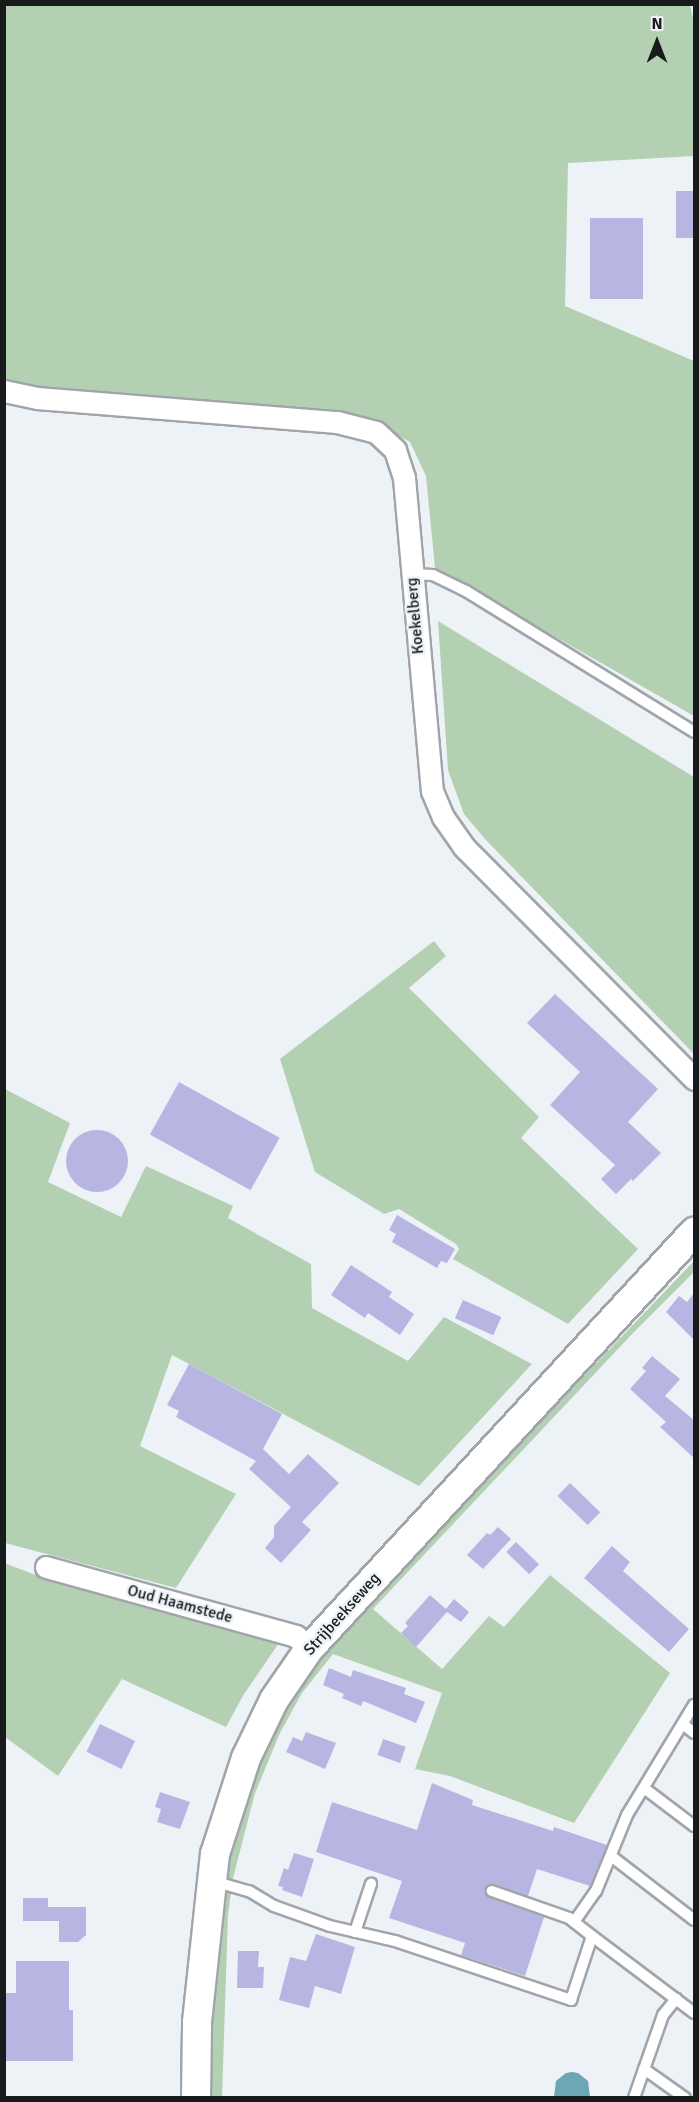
<!DOCTYPE html>
<html>
<head>
<meta charset="utf-8">
<style>
	body { margin:0 }
	#map { position:relative; width:699px; height:2102px; overflow:hidden; background:#edf2f7; font-family:Signika,sans-serif }
	div>[style] { position:absolute }
	[style*='--x'] { left:calc(var(--x)*1px); top:calc(var(--y)*1px); width:calc(var(--w)*1px); rotate:calc(var(--a)*1deg) }
	.green>* { inset:0; background:#b4d0b2 }
	.water>* { inset:0; background:#6da6b4 }
	.building>* { inset:0; background:#b7b6e3; transform-origin:0 0 }
	.round { border-radius:50% }
	.roads { filter:drop-shadow(2px 0 #a1a5aa) drop-shadow(-2px 0 #a1a5aa) drop-shadow(0 2px #a1a5aa) drop-shadow(0 -2px #a1a5aa) }
	.lane>* { height:10px; margin:-5px; padding:0 5px; transform-origin:5px; border-radius:5px; background:#fff }
	.street>* { height:21px; margin:-10.5px; padding:0 10.5px; transform-origin:10.5px; border-radius:10.5px; background:#fff }
	.secondary>* { height:28px; margin:-14px; padding:0 14px; transform-origin:14px; border-radius:14px; background:#fff }
	span { translate:-50% -50%; white-space:nowrap; text-align:center; line-height:1.15; -webkit-text-stroke:5px #edf2f7; paint-order:stroke }
	.street-label { font-size:16px; color:#191a1c }
	.frame { position:absolute; inset:0; border:6px solid #191a1c; pointer-events:none }
	.north { position:absolute; left:627px; top:12px; width:60px; height:60px; -webkit-text-stroke:4px #edf2f7; paint-order:stroke; rotate:0deg; font-size:16px; font-weight:700; line-height:24px; text-align:center; color:#191a1c }
	.north::after { content:''; display:block; margin:auto; width:21px; height:27px; background:#191a1c; clip-path:polygon(50% 0,100% 100%,50% 72%,0 100%) }
</style>
</head>
<body>
<div id="map">
	<div class="green">
		<i style="clip-path:polygon(4px 5px,690px 5px,694px 23px,694px 156px,568px 163px,565px 306px,694px 361px,694px 716px,435px 568px,426px 476px,410px 442px,387px 429px,35px 390px,5px 384px)"></i>
		<i style="clip-path:polygon(438px 621px,694px 777px,694px 1054px,485px 839px,464px 814px,448px 770px)"></i>
		<i style="clip-path:polygon(434px 941px,446px 956px,409px 988px,539px 1117px,521px 1138px,638px 1249px,568px 1324px,453px 1259px,459px 1249px,456px 1244px,399px 1209px,384px 1214px,315px 1172px,280px 1059px)"></i>
		<i style="clip-path:polygon(5px 1089px,70px 1123px,48px 1182px,121px 1217px,146px 1166px,233px 1206px,228px 1218px,311px 1264px,312px 1308px,408px 1361px,444px 1317px,532px 1364px,419px 1486px,172px 1355px,140px 1446px,236px 1494px,176px 1588px,5px 1543px)"></i>
		<i style="clip-path:polygon(694px 1261px,694px 1272px,633px 1333px,373px 1609px,442px 1669px,489px 1616px,504px 1627px,550px 1575px,670px 1673px,574px 1823px,450px 1776px,415px 1769px,442px 1693px,333px 1654px,302px 1693px,280px 1733px,255px 1793px,233px 1878px,228px 1915px,222px 2097px,207px 2098px,209px 2008px,226px 1853px,242px 1799px,291px 1689px,470px 1495px)"></i>
		<i style="clip-path:polygon(4px 1563px,46px 1579px,281px 1640px,244px 1694px,226px 1727px,122px 1679px,58px 1776px,5px 1737px)"></i>
	</div>
	<div class="water">
		<i style="clip-path:polygon(572px 2072px,578px 2073px,588px 2081px,590px 2097px,554px 2097px,556px 2081px,566px 2073px)"></i>
	</div>
	<div class="building">
		<i style="left:676px;top:191px;width:18px;height:47px"></i>
		<i style="left:590px;top:218px;width:53px;height:81px"></i>
		<i style="clip-path:polygon(555px 994px,658px 1089px,628px 1122px,661px 1153px,633px 1181px,631px 1179px,616px 1194px,601px 1179px,615px 1165px,550px 1105px,580px 1072px,527px 1023px)"></i>
		<i style="left:179px;top:1082px;width:115px;height:60px;rotate:29deg"></i>
		<i class="round" style="left:66px;top:1130px;width:62px;height:62px"></i>
		<i style="clip-path:polygon(397px 1215px,455px 1249px,447px 1263px,441px 1261px,437px 1268px,392px 1242px,396px 1234px,389px 1230px)"></i>
		<i style="clip-path:polygon(351px 1265px,392px 1292px,389px 1297px,414px 1314px,400px 1335px,368px 1313px,365px 1318px,331px 1295px)"></i>
		<i style="clip-path:polygon(694px 1293px,694px 1340px,666px 1312px,679px 1296px,687px 1302px)"></i>
		<i style="left:463px;top:1300px;width:42px;height:20px;rotate:24deg"></i>
		<i style="clip-path:polygon(652px 1356px,680px 1379px,665px 1396px,694px 1420px,694px 1458px,660px 1427px,666px 1422px,630px 1389px,646px 1371px,642px 1368px)"></i>
		<i style="clip-path:polygon(189px 1364px,282px 1414px,263px 1449px,289px 1474px,308px 1454px,339px 1483px,302px 1522px,311px 1530px,281px 1563px,265px 1548px,274px 1537px,274px 1526px,291px 1507px,249px 1469px,256px 1461px,176px 1417px,179px 1411px,167px 1405px)"></i>
		<i style="left:570px;top:1483px;width:42px;height:18px;rotate:44deg"></i>
		<i style="clip-path:polygon(498px 1527px,511px 1539px,483px 1569px,467px 1555px,487px 1533px,490px 1535px)"></i>
		<i style="left:516px;top:1542px;width:32px;height:14px;rotate:44deg"></i>
		<i style="clip-path:polygon(612px 1546px,630px 1562px,623px 1571px,689px 1629px,669px 1652px,584px 1578px)"></i>
		<i style="clip-path:polygon(430px 1595px,446px 1609px,454px 1599px,469px 1612px,461px 1622px,447px 1612px,416px 1647px,401px 1633px,408px 1626px,405px 1623px)"></i>
		<i style="clip-path:polygon(329px 1668px,351px 1677px,353px 1670px,406px 1688px,404px 1694px,425px 1702px,416px 1723px,363px 1701px,361px 1706px,342px 1698px,344px 1694px,323px 1685px)"></i>
		<i style="left:100px;top:1724px;width:39px;height:31px;rotate:26deg"></i>
		<i style="clip-path:polygon(306px 1732px,336px 1743px,325px 1769px,286px 1752px,293px 1737px,302px 1741px)"></i>
		<i style="left:383px;top:1739px;width:24px;height:17px;rotate:19deg"></i>
		<i style="clip-path:polygon(432px 1783px,473px 1800px,472px 1805px,553px 1831px,554px 1827px,607px 1845px,590px 1886px,537px 1869px,528px 1896px,494px 1884px,485px 1888px,485px 1893px,490px 1898px,544px 1917px,525px 1976px,461px 1955px,465px 1943px,389px 1918px,402px 1881px,316px 1852px,332px 1802px,417px 1830px)"></i>
		<i style="clip-path:polygon(160px 1792px,190px 1802px,180px 1829px,157px 1822px,161px 1809px,155px 1807px)"></i>
		<i style="clip-path:polygon(294px 1853px,314px 1859px,302px 1897px,282px 1890px,283px 1887px,278px 1886px,284px 1868px,288px 1870px)"></i>
		<i style="clip-path:polygon(23px 1898px,48px 1898px,48px 1907px,86px 1907px,86px 1935px,78px 1942px,59px 1942px,59px 1921px,23px 1921px)"></i>
		<i style="clip-path:polygon(316px 1934px,355px 1947px,341px 1994px,315px 1986px,309px 2008px,279px 2000px,290px 1957px,306px 1961px)"></i>
		<i style="clip-path:polygon(238px 1951px,259px 1951px,258px 1967px,264px 1967px,263px 1988px,237px 1988px)"></i>
		<i style="clip-path:polygon(16px 1961px,69px 1961px,69px 2010px,73px 2010px,73px 2061px,4px 2061px,4px 1993px,16px 1993px)"></i>
	</div>
	<div class="roads">
		<div class="lane">
			<i style="--x:412;--y:574;--w:21;--a:3"></i>
			<i style="--x:433;--y:575;--w:37;--a:26"></i>
			<i style="--x:466;--y:591;--w:268;--a:31.7"></i>
			<i style="--x:683;--y:1724;--w:14;--a:39"></i>
			<i style="--x:644;--y:1788;--w:63;--a:37.2"></i>
			<i style="--x:611;--y:1856;--w:105;--a:37.6"></i>
			<i style="--x:213;--y:1881;--w:37;--a:16"></i>
			<i style="--x:249;--y:1891;--w:29;--a:31"></i>
			<i style="--x:274;--y:1906;--w:59;--a:19.7"></i>
			<i style="--x:330;--y:1926;--w:67;--a:13"></i>
			<i style="--x:395;--y:1941;--w:186;--a:18.5"></i>
			<i style="--x:571;--y:2000;--w:67;--a:-71.8"></i>
			<i style="--x:592;--y:1936;--w:29;--a:-142"></i>
			<i style="--x:569;--y:1918;--w:82;--a:-160.7"></i>
			<i style="--x:574;--y:1922;--w:38;--a:-55"></i>
			<i style="--x:596;--y:1891;--w:82;--a:-67.8"></i>
			<i style="--x:627;--y:1815;--w:129;--a:-58.7"></i>
			<i style="--x:355;--y:1932;--w:51;--a:-71.6"></i>
			<i style="--x:592;--y:1936;--w:128;--a:37"></i>
			<i style="--x:644;--y:2069;--w:50;--a:35.3"></i>
			<i style="--x:634;--y:2098;--w:88;--a:-70.7"></i>
			<i style="--x:663;--y:2015;--w:21;--a:-51"></i>
		</div>
		<div class="street">
			<i style="--x:4;--y:391;--w:34;--a:12"></i>
			<i style="--x:37;--y:398;--w:301;--a:4.6"></i>
			<i style="--x:337;--y:422;--w:40;--a:14.4"></i>
			<i style="--x:376;--y:432;--w:26;--a:43"></i>
			<i style="--x:395;--y:450;--w:29;--a:72"></i>
			<i style="--x:404;--y:478;--w:314;--a:84.9"></i>
			<i style="--x:432;--y:791;--w:28;--a:67"></i>
			<i style="--x:443;--y:817;--w:37;--a:55"></i>
			<i style="--x:464;--y:847;--w:327;--a:45.2"></i>
			<i style="--x:46;--y:1567;--w:259;--a:15.4"></i>
			<i style="--x:296;--y:1636;--w:18;--a:45"></i>
		</div>
		<div class="secondary">
			<i style="--x:196;--y:2098;--w:76;--a:-89.2"></i>
			<i style="--x:197;--y:2022;--w:169;--a:-83.9"></i>
			<i style="--x:215;--y:1854;--w:101;--a:-72.1"></i>
			<i style="--x:246;--y:1758;--w:64;--a:-64.2"></i>
			<i style="--x:274;--y:1700;--w:62;--a:-55.5"></i>
			<i style="--x:309;--y:1649;--w:568;--a:-47.28"></i>
		</div>
	</div>
	<div class="street-label">
		<span style="left:415px;top:616px;rotate:-95deg">Koekelberg</span>
		<span style="left:180px;top:1604px;rotate:15deg">Oud Haamstede</span>
		<span style="left:342px;top:1614px;rotate:-48deg">Strijbeekseweg</span>
	</div>
	<div class="frame"></div>
	<div class="north">N</div>
</div>
</body>
</html>
